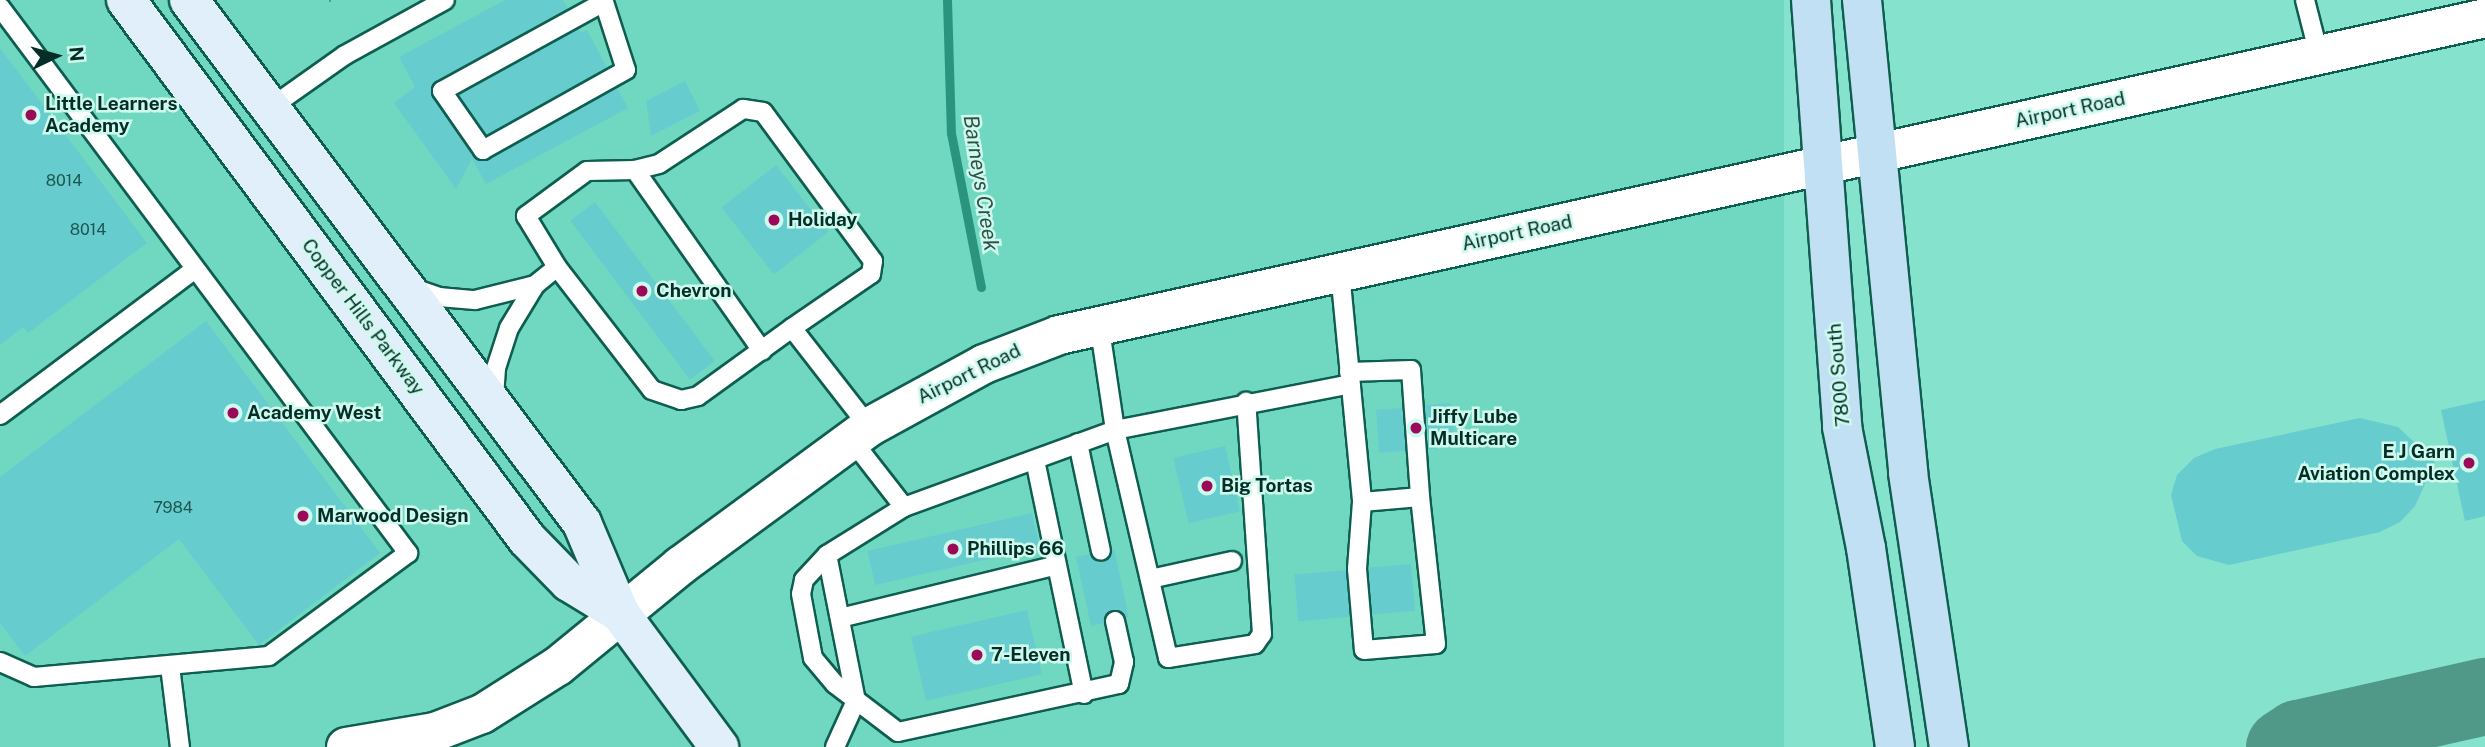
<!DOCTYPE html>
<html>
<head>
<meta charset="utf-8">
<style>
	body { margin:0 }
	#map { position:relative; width:2485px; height:747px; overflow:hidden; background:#85e2cc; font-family:"Public Sans",sans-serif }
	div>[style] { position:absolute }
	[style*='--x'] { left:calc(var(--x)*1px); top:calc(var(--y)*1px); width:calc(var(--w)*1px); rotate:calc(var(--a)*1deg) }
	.built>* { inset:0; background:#70d8c0; transform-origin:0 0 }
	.stream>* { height:9px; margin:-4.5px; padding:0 4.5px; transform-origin:4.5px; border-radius:4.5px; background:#2a947f }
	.taxiway>* { height:77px; margin:-38.5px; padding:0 38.5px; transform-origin:38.5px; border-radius:38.5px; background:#509888 }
	.building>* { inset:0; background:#67ccce; transform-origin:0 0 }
	.path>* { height:4.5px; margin-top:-2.25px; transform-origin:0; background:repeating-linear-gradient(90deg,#529b8b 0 5px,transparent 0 8.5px) }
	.roads { filter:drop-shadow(2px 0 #0e5e50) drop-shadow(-2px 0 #0e5e50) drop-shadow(0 2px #0e5e50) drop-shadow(0 -2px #0e5e50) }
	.service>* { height:18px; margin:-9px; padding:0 9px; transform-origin:9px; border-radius:9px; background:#fff }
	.tertiary>* { height:38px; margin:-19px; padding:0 19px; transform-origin:19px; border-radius:19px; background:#fff }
	.secondary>* { height:38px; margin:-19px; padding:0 19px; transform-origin:19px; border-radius:19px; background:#e0eff9 }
	.primary>* { height:38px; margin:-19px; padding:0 19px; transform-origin:19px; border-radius:19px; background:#c1e0f4 }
	.dots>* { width:19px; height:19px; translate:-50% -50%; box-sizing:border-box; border:4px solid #cef9ed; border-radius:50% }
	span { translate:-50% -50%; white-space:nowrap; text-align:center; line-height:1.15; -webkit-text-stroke:5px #cef9ed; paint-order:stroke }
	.number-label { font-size:16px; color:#1d5651 }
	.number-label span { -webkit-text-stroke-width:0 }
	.poi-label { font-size:19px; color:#042e27; font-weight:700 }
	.left { translate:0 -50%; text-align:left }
	.right { translate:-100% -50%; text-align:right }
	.street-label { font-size:19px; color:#042e27 }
	.water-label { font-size:21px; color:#304f47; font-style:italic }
	.north { position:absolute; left:21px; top:21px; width:70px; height:70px; -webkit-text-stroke:5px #cef9ed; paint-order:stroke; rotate:85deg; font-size:19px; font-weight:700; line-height:28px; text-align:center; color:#042e27 }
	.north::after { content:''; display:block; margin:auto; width:24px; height:32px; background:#042e27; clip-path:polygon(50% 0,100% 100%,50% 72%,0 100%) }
</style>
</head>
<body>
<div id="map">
	<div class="built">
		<i style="left:0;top:0;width:1784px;height:747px"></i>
	</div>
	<div class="stream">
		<i style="--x:947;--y:0;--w:133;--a:88.3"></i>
		<i style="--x:951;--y:133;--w:157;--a:79"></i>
	</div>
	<div class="taxiway">
		<i style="--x:2284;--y:747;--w:17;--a:-33"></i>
		<i style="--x:2298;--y:738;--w:192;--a:-12.7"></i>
	</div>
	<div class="building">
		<i style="clip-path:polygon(505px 0,563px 0,568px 9px,433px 85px,433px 97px,474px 157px,489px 160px,617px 88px,628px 108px,486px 184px,472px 159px,456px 189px,394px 103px,415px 87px,399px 57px)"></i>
		<i style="clip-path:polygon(579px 29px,581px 33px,587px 30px,607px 68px,486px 135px,459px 95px)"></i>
		<i style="clip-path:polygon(0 48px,147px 243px,28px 333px,23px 327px,0 345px)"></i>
		<i style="clip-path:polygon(685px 81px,700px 111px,651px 136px,646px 101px)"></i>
		<i style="left:776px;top:165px;width:85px;height:69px;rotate:52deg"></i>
		<i style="left:595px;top:202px;width:199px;height:31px;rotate:53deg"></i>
		<i style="clip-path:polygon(206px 321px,380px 553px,259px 645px,179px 539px,25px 656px,0 623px,0 477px)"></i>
		<i style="clip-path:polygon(2485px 400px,2485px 516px,2465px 521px,2441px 410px)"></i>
		<i style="left:1451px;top:403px;width:44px;height:26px;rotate:85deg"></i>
		<i style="left:1402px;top:408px;width:43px;height:26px;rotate:86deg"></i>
		<i style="clip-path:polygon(2360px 418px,2398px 427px,2435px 462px,2415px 506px,2400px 522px,2380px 532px,2229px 565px,2197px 556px,2182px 541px,2171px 495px,2177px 475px,2194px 458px,2215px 449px)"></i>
		<i style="left:1225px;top:446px;width:67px;height:53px;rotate:77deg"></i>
		<i style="left:1032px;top:513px;width:35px;height:169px;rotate:77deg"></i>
		<i style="clip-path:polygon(1114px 548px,1129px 618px,1113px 610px,1104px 623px,1091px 626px,1076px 557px,1090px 554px,1103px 562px)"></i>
		<i style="left:1411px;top:564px;width:47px;height:43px;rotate:85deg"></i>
		<i style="left:1346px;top:570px;width:47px;height:52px;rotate:85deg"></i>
		<i style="left:1027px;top:610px;width:66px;height:119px;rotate:77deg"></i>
	</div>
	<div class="path">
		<i style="--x:329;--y:0;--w:2;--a:0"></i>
	</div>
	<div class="roads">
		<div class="service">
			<i style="--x:603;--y:0;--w:2;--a:63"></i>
			<i style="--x:604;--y:2;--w:71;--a:72.1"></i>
			<i style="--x:626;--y:70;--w:164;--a:150.8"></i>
			<i style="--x:483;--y:150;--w:72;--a:-124.8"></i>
			<i style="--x:442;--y:91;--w:185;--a:-28.8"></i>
			<i style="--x:2305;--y:0;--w:57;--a:75.7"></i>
			<i style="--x:0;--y:7;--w:682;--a:53.23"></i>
			<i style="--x:408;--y:553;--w:173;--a:143.5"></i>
			<i style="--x:269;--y:656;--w:236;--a:174.9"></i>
			<i style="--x:34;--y:677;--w:37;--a:-156"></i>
			<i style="--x:270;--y:108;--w:92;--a:-35.2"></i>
			<i style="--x:345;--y:55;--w:114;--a:-28.8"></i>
			<i style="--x:635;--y:170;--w:221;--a:54.9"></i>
			<i style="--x:1340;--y:272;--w:231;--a:84.5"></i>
			<i style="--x:1362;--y:502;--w:67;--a:94.3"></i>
			<i style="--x:1357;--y:569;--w:81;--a:85.1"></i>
			<i style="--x:1364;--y:650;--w:72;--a:-4.8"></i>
			<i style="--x:1436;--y:644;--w:148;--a:-96.2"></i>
			<i style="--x:1420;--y:497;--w:58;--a:175.1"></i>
			<i style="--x:413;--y:288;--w:28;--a:19"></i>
			<i style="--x:439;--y:297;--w:36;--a:5"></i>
			<i style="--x:475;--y:300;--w:62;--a:-14"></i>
			<i style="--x:1099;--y:323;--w:108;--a:81.5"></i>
			<i style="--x:1115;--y:430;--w:240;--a:-11"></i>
			<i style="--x:792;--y:328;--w:96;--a:-34.4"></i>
			<i style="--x:871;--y:274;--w:13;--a:-81"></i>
			<i style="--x:873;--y:261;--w:185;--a:-126.4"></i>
			<i style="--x:763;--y:112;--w:20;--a:-171"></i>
			<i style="--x:743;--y:109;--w:100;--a:146.8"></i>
			<i style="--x:659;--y:164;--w:25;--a:166"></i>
			<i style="--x:635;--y:170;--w:48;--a:178.8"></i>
			<i style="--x:587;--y:171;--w:76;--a:143.6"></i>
			<i style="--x:526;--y:216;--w:60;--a:58.7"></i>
			<i style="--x:557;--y:267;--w:155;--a:52.3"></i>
			<i style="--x:652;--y:390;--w:31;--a:19"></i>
			<i style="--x:681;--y:400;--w:17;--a:-13"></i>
			<i style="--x:698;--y:396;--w:116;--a:-35.9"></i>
			<i style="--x:792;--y:328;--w:125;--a:52.1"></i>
			<i style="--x:1349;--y:372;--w:62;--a:-1.8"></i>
			<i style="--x:1411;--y:370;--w:127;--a:85.9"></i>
			<i style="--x:494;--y:397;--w:29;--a:-86"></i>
			<i style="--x:496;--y:368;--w:42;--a:-72"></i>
			<i style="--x:509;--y:328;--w:50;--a:-58.8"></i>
			<i style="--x:535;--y:285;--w:28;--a:-39"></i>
			<i style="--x:0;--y:415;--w:242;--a:-36.8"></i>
			<i style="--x:851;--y:439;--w:86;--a:52.1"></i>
			<i style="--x:904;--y:507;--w:225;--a:-20"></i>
			<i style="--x:1115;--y:430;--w:234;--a:76.9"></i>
			<i style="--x:1168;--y:658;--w:88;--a:-9.1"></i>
			<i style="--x:1255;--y:644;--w:12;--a:-55"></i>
			<i style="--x:1262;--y:634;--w:233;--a:-93.9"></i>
			<i style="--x:1078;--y:443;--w:110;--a:78"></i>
			<i style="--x:1035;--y:460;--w:239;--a:78.2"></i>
			<i style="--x:827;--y:555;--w:34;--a:133"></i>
			<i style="--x:804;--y:580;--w:14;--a:102"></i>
			<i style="--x:801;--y:594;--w:65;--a:79.4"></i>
			<i style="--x:813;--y:658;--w:34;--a:50"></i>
			<i style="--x:835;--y:684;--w:79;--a:37.3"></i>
			<i style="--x:898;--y:732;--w:226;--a:-12.3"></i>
			<i style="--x:1119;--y:684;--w:23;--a:-77"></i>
			<i style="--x:1124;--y:662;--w:42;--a:-102.4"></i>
			<i style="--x:1150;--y:579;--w:84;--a:-12.4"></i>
			<i style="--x:840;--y:618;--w:223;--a:-13.7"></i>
			<i style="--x:170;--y:666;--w:82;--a:83"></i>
			<i style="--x:835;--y:747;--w:51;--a:-65.5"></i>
			<i style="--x:856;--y:701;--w:149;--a:-101.2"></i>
			<i style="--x:827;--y:555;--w:91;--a:-31.9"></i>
		</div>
		<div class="tertiary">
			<i style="--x:346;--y:747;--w:90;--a:-9.6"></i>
			<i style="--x:435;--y:732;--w:50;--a:-21"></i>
			<i style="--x:482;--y:714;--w:90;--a:-32.3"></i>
			<i style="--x:558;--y:666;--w:158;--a:-39.3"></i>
			<i style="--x:680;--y:566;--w:235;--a:-36.3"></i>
			<i style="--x:869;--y:427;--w:131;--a:-28.7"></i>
			<i style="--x:984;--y:364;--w:80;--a:-21.1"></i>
			<i style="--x:1059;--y:335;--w:1461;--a:-12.53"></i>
		</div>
		<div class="secondary">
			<i style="--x:126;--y:0;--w:672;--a:53.35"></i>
			<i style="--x:527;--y:539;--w:60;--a:45.7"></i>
			<i style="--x:569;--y:582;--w:60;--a:31.3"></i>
			<i style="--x:189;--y:0;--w:654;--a:53.08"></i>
			<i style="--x:582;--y:523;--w:98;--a:67.1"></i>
			<i style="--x:620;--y:613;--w:167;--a:53.5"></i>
		</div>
		<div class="primary">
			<i style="--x:1811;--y:0;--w:428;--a:85.8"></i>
			<i style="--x:1842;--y:427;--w:123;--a:78.8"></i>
			<i style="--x:1866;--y:548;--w:201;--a:81.7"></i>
			<i style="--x:1862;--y:0;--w:475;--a:84.4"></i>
			<i style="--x:1908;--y:473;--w:277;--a:81.5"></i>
		</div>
	</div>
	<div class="dots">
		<i style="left:31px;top:115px;background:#9b0958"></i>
		<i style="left:774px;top:220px;background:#9b0958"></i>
		<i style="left:642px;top:291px;background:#9b0958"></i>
		<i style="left:233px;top:413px;background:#9b0958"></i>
		<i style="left:1416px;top:428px;background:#9b0958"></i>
		<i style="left:2469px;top:463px;background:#9b0958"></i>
		<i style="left:1207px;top:486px;background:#9b0958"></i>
		<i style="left:303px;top:516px;background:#9b0958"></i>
		<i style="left:953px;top:549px;background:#9b0958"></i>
		<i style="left:977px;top:655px;background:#9b0958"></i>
	</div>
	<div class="number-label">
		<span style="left:64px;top:181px">8014</span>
		<span style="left:88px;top:230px">8014</span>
		<span style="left:173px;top:508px">7984</span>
	</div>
	<div class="poi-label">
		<span class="left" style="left:45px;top:115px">Little Learners<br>Academy</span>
		<span class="left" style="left:788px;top:220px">Holiday</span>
		<span class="left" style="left:656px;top:291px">Chevron</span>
		<span class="left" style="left:247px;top:413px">Academy West</span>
		<span class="left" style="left:1430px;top:428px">Jiffy Lube<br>Multicare</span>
		<span class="right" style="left:2455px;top:463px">E J Garn<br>Aviation Complex</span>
		<span class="left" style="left:1221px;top:486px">Big Tortas</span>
		<span class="left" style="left:317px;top:516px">Marwood Design</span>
		<span class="left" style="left:967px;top:549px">Phillips 66</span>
		<span class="left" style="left:991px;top:655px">7-Eleven</span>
	</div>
	<div class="street-label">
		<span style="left:2070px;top:110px;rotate:-12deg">Airport Road</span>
		<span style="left:1517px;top:233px;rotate:-12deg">Airport Road</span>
		<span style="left:363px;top:317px;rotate:53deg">Copper Hills Parkway</span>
		<span style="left:969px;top:374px;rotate:-26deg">Airport Road</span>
		<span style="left:1839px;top:375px;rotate:-95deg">7800 South</span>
	</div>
	<div class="water-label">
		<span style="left:981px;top:183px;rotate:81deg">Barneys Creek</span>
	</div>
	<div class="north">N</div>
</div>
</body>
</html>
